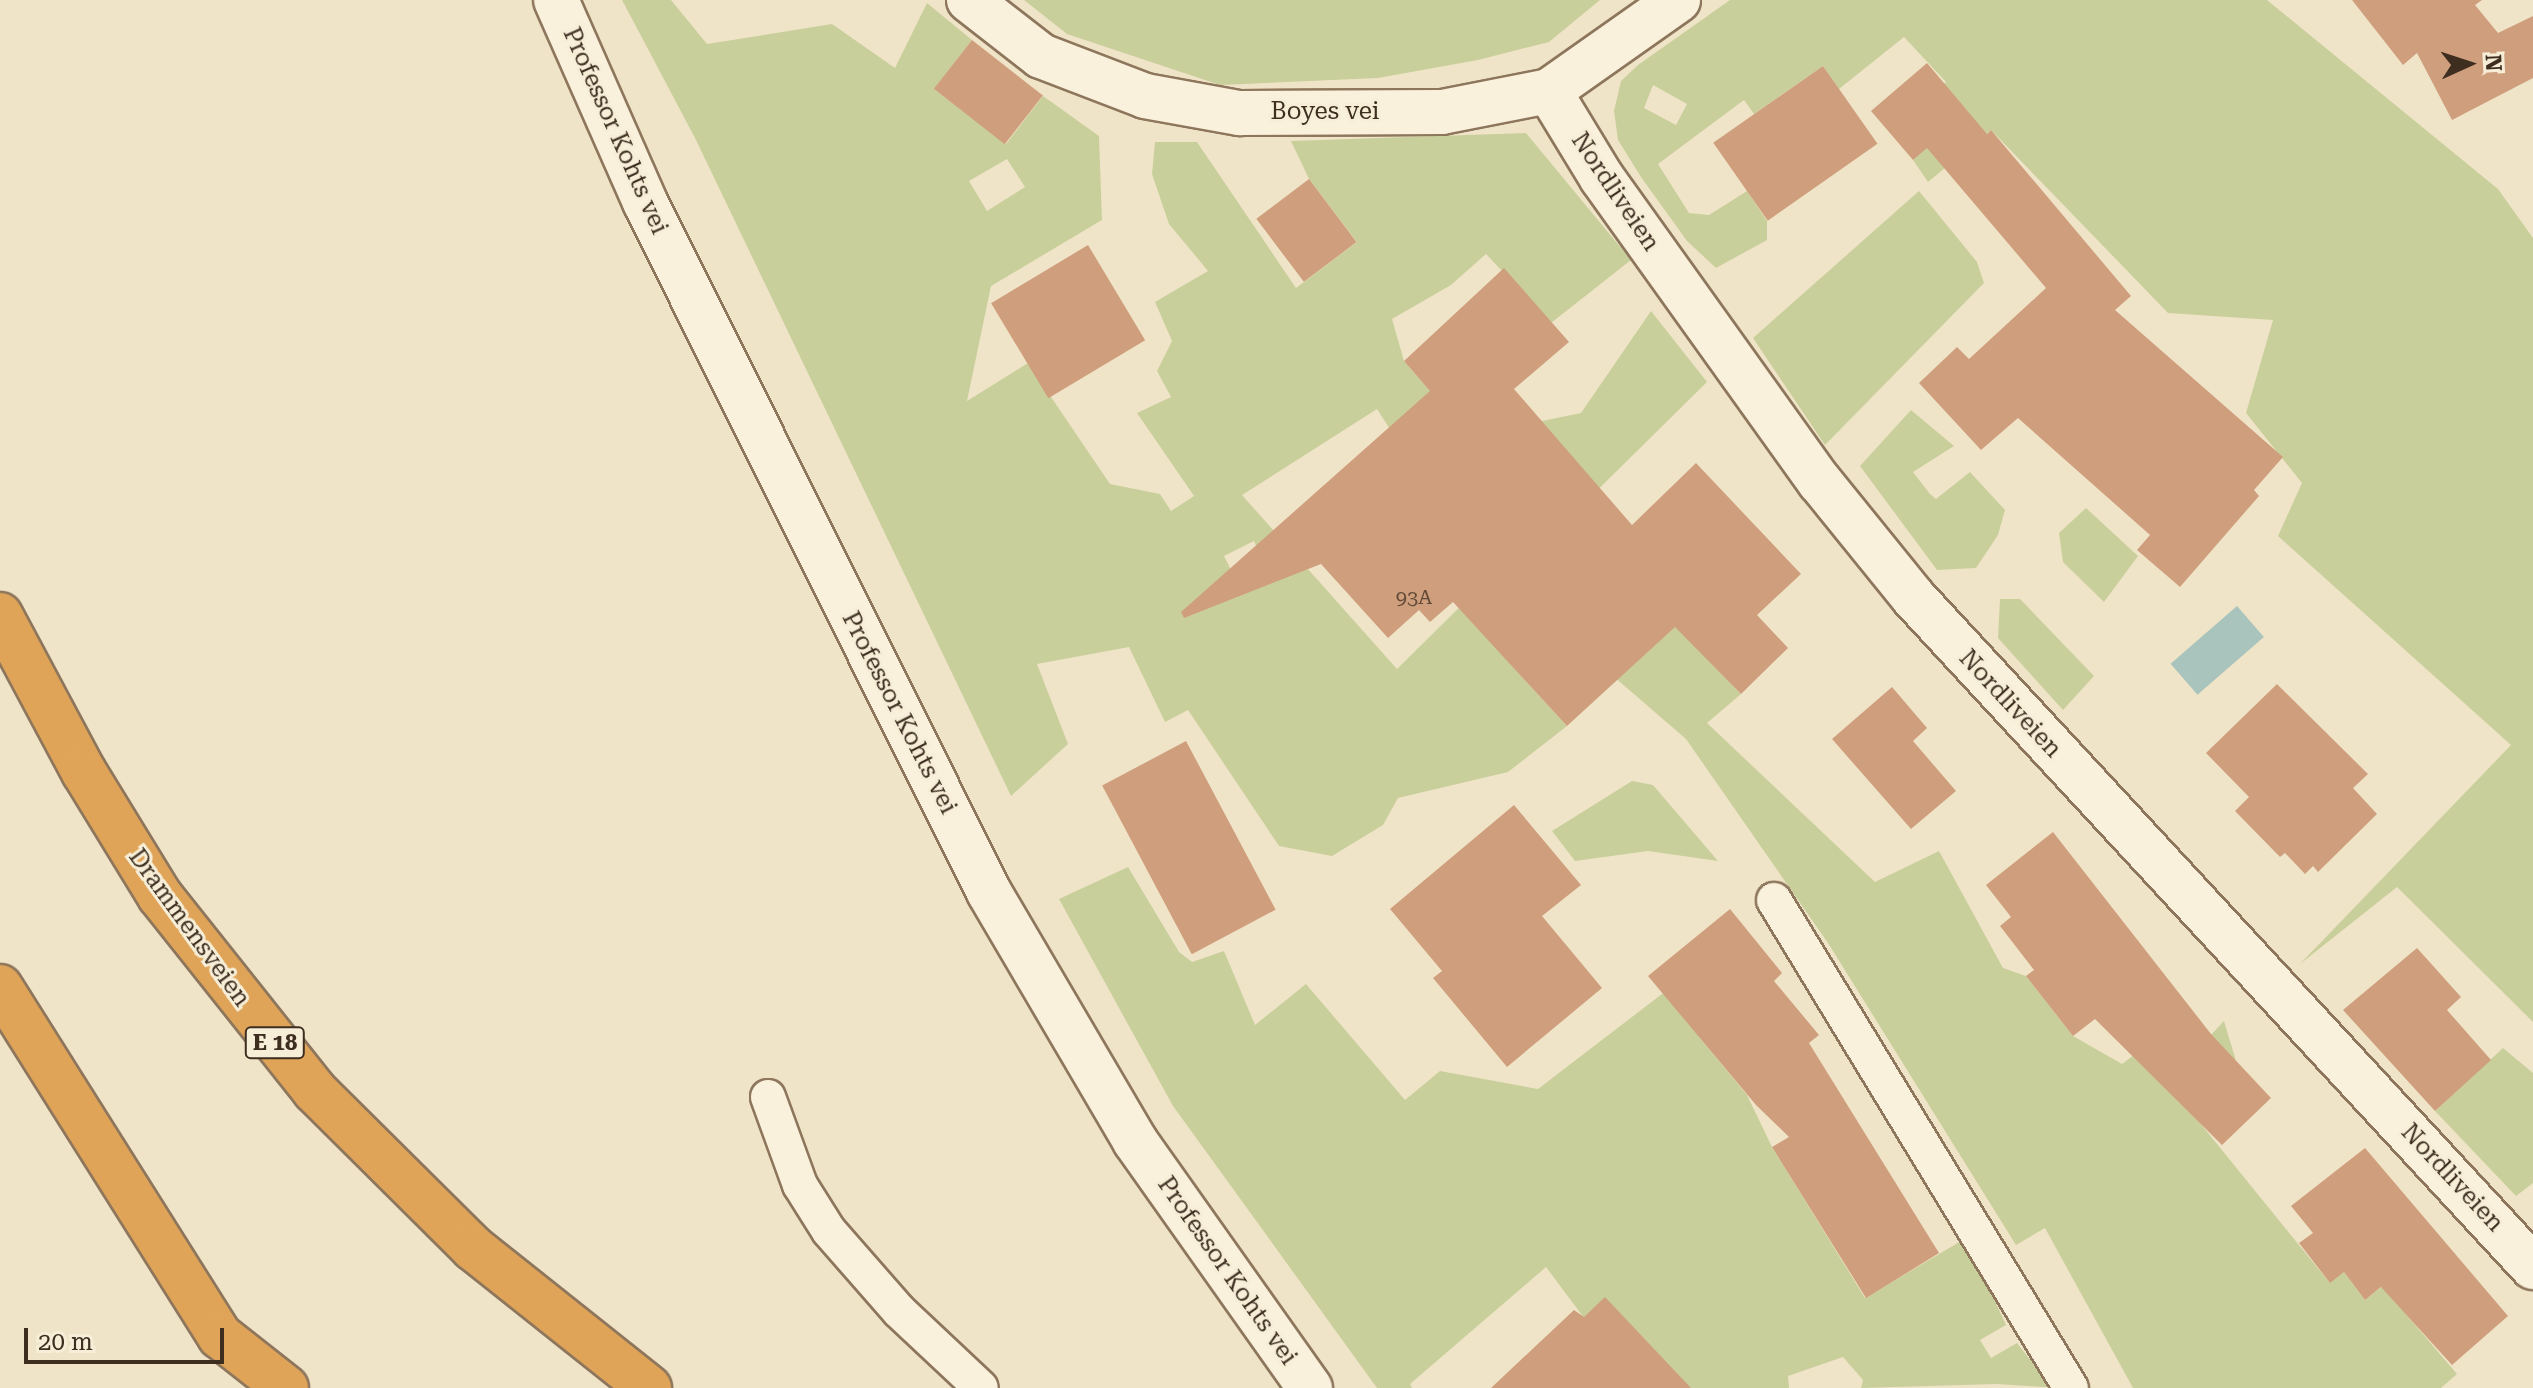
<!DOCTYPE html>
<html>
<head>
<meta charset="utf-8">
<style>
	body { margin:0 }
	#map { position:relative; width:2533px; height:1388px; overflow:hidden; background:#f0e4c8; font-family:"Roboto Serif",serif }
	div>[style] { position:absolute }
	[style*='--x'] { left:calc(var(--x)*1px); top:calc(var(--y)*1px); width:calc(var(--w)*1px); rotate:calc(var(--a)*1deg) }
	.green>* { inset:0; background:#c9cf9b }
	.water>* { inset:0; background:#a9c4bc; transform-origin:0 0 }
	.building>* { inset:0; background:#cf9f7d; transform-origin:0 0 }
	.roads { filter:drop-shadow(2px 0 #8d765c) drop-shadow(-2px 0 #8d765c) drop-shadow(0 2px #8d765c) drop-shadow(0 -2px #8d765c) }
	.lane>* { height:34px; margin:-17px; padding:0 17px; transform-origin:17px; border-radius:17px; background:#faf1dc }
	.street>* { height:44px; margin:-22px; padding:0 22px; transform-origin:22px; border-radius:22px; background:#faf1dc }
	.secondary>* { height:44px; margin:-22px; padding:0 22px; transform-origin:22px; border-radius:22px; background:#faf1dc }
	.highway>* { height:44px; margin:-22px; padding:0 22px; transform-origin:22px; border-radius:22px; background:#e0a458 }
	span { translate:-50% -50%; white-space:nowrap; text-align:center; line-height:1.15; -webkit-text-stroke:6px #f7eed8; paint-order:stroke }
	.number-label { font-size:20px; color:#624a37 }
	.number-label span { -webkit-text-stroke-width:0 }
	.shield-label span { padding:2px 6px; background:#f7eed8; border:2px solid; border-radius:6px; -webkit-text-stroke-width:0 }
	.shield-label { font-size:22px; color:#3d2e20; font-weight:700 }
	.street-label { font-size:24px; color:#3d2e20 }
	.north { position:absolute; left:2429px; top:24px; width:80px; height:80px; -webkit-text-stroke:6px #f7eed8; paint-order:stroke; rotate:87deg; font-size:22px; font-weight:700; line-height:32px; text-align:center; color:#3d2e20 }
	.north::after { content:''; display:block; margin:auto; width:28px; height:36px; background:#3d2e20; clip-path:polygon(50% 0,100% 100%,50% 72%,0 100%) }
	.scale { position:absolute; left:24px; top:1328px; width:200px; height:36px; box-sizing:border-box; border:4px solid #3d2e20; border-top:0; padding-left:10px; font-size:24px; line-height:28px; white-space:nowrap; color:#3d2e20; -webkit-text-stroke:6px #f7eed8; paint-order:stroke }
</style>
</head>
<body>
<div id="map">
	<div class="green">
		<i style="clip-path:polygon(evenodd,622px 0,671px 0,707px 44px,832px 24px,895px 68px,927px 3px,972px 40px,934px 89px,1006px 144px,1043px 96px,1099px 136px,1102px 220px,991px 286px,967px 401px,1028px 363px,1110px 484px,1160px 494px,1171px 511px,1194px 496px,1137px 413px,1171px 397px,1157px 371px,1172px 341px,1155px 302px,1208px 271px,1169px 224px,1152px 174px,1155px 142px,1197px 142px,1296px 288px,1357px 242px,1309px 179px,1291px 141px,1526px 133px,1631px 260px,1551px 323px,1486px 254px,1451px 285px,1392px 319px,1404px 361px,1531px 506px,1542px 421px,1581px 413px,1651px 311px,1707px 382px,1557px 530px,1657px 552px,1708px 660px,1741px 694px,1707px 723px,1875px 882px,1939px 851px,2003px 968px,2026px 976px,2073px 1036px,2122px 1064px,2134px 1055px,2165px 1084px,2224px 1021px,2236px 1061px,2187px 1107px,2329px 1282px,2344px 1272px,2365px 1300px,2428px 1251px,2404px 1312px,2457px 1374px,2441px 1388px,2133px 1388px,2045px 1228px,2016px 1245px,1828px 943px,1686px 739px,1613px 676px,1511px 665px,1567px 726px,1508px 772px,1398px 798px,1383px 825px,1332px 856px,1279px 846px,1188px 710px,1165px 722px,1129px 647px,1037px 664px,1068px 744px,1011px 796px,695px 138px,622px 0,1007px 159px,1025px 187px,987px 211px,969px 181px,1007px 159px,622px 0,1377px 409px,1487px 580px,1397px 669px,1242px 495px,1377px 409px,622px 0,1254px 541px,1272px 583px,1243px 594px,1224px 556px,1254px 541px)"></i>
		<i style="clip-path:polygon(1024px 0,1600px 0,1549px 42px,1478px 60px,1378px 78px,1220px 85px,1067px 34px)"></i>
		<i style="clip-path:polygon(evenodd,1730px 0,2267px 0,2498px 189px,2533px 238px,2533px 1022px,2397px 887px,2300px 964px,2511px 745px,2278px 536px,2302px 483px,2246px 413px,2273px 320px,2168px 313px,1991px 130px,1928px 182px,1913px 160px,1937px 89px,1946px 82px,1904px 37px,1839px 89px,1823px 66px,1754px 114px,1744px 100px,1658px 164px,1689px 213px,1709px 215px,1747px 191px,1767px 221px,1767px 240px,1716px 268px,1687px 241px,1641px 177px,1618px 140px,1614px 111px,1621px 81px,1638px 65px,1730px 0,1653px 85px,1687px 104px,1676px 125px,1644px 108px,1653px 85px)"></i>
		<i style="clip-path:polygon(1919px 191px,1977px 262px,1984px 283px,1825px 445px,1753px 338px)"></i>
		<i style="clip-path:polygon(1911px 410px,1954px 446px,1913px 472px,1930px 494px,1936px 499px,1970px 472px,2005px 510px,1998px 535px,1976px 568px,1937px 570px,1860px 466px)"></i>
		<i style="clip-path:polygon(2086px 508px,2138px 556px,2104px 602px,2063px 562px,2059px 533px)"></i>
		<i style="clip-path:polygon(2000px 599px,2020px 599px,2094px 676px,2063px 710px,1998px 638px)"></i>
		<i style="clip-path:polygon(1632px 781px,1653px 785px,1718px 861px,1648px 851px,1575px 861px,1552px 831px)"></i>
		<i style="clip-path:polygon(1128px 867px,1179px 952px,1192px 962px,1224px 951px,1255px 1025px,1306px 984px,1405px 1100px,1440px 1071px,1538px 1089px,1675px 984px,1699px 1037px,1747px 1095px,1772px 1147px,1865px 1298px,1966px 1238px,2006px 1325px,1980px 1340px,1991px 1358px,2017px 1343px,2038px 1370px,2048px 1367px,2057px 1388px,1997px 1384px,1861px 1388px,1863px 1380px,1843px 1357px,1788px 1376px,1789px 1388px,1691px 1388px,1590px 1326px,1546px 1267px,1410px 1384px,1412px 1388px,1377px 1388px,1173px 1106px,1059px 899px)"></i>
		<i style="clip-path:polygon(2503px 1048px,2533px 1073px,2533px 1183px,2516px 1196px,2435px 1111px)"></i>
	</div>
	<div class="water">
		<i style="left:2237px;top:606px;width:41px;height:88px;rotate:49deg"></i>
	</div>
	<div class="building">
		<i style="clip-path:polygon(2352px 0,2482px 0,2475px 5px,2498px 33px,2533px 16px,2533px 78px,2452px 120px,2417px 53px,2403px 65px)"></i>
		<i style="left:972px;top:40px;width:90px;height:62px;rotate:38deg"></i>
		<i style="clip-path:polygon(1927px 63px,1987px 134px,1991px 130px,2131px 296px,2115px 310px,2283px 457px,2254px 490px,2259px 496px,2180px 587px,2137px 550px,2150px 535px,2018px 418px,1981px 450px,1919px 383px,1957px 347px,1969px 359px,2046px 288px,1927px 148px,1913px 160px,1871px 111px)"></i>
		<i style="left:1823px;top:66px;width:95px;height:134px;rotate:55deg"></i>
		<i style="left:1309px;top:179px;width:79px;height:66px;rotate:53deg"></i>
		<i style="left:1088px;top:245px;width:111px;height:113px;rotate:59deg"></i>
		<i style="clip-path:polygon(1504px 268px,1569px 342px,1514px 389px,1632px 525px,1696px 463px,1801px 574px,1757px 615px,1788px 648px,1741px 694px,1675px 627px,1567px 726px,1453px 602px,1430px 622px,1419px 610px,1388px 638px,1321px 564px,1184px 618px,1181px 612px,1430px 391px,1404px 361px)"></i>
		<i style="clip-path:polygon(2277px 684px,2368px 774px,2353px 788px,2377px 814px,2318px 872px,2313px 866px,2305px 874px,2285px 853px,2280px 857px,2235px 811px,2249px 797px,2206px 753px)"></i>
		<i style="clip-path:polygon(1892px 687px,1927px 728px,1913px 741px,1956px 791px,1911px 829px,1832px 739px)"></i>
		<i style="left:1186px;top:741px;width:191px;height:95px;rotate:62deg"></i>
		<i style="clip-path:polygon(1514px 805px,1581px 885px,1542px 916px,1602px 988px,1507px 1067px,1433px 978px,1442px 971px,1390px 909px)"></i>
		<i style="clip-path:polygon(2053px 832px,2211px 1034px,2271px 1098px,2222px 1145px,2095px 1019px,2073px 1036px,2026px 976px,2034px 970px,2000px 926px,2011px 917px,1986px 885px)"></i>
		<i style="clip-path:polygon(1730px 909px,1782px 973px,1774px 981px,1819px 1035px,1809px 1043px,1939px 1253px,1866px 1298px,1772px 1147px,1789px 1137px,1756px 1105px,1648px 976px)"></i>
		<i style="clip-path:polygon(2417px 948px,2461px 997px,2447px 1010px,2491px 1060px,2435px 1111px,2343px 1010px)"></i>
		<i style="clip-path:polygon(2365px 1148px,2508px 1316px,2452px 1365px,2381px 1287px,2365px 1300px,2344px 1272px,2330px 1283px,2299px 1243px,2313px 1233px,2291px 1206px)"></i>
		<i style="clip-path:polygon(1605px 1297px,1691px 1388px,1491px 1388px,1574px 1310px,1584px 1317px)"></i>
	</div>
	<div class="roads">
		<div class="lane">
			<i style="--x:1774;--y:900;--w:571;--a:58.68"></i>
			<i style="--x:768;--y:1097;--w:94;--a:70"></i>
			<i style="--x:800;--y:1185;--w:54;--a:57.8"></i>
			<i style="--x:829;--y:1231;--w:106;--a:48.8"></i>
			<i style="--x:899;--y:1311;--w:112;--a:43.2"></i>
		</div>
		<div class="street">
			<i style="--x:969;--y:0;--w:91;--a:37.9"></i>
			<i style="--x:1041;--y:56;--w:111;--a:21"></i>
			<i style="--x:1145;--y:96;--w:96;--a:10.3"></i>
			<i style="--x:1239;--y:113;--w:203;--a:-0.3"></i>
			<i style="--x:1442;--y:112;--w:109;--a:-11.1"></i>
			<i style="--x:1549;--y:91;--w:158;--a:-35.2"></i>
			<i style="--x:1549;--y:91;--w:102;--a:58.7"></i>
			<i style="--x:1602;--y:178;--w:374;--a:54.4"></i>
			<i style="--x:1820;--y:482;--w:148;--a:51"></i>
			<i style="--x:1913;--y:597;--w:913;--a:47.22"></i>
		</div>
		<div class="secondary">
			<i style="--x:556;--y:0;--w:221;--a:66.2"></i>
			<i style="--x:645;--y:202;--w:771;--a:63.5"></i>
			<i style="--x:989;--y:892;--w:289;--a:59.6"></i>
			<i style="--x:1135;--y:1141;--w:303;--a:54.7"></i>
		</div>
		<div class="highway">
			<i style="--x:0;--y:615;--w:178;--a:61.9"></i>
			<i style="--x:84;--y:772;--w:145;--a:58.5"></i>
			<i style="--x:160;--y:896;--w:249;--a:51.5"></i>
			<i style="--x:315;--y:1091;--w:223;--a:44.8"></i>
			<i style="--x:473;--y:1248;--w:225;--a:38.5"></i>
			<i style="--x:0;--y:987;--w:413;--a:57.8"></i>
			<i style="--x:220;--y:1336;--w:84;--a:38.2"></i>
		</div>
	</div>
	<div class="number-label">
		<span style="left:1414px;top:597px">93A</span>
	</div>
	<div class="shield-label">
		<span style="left:275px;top:1043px">E 18</span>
	</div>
	<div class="street-label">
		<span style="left:1325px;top:112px">Boyes vei</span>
		<span style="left:615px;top:131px;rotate:66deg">Professor Kohts vei</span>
		<span style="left:1615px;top:192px;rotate:56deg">Nordliveien</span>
		<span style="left:2010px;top:704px;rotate:47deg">Nordliveien</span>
		<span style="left:899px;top:713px;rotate:63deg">Professor Kohts vei</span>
		<span style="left:189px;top:928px;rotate:54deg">Drammensveien</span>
		<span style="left:2452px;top:1178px;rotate:47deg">Nordliveien</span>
		<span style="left:1227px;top:1271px;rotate:55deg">Professor Kohts vei</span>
	</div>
	<div class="north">N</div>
	<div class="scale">20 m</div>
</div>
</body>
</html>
